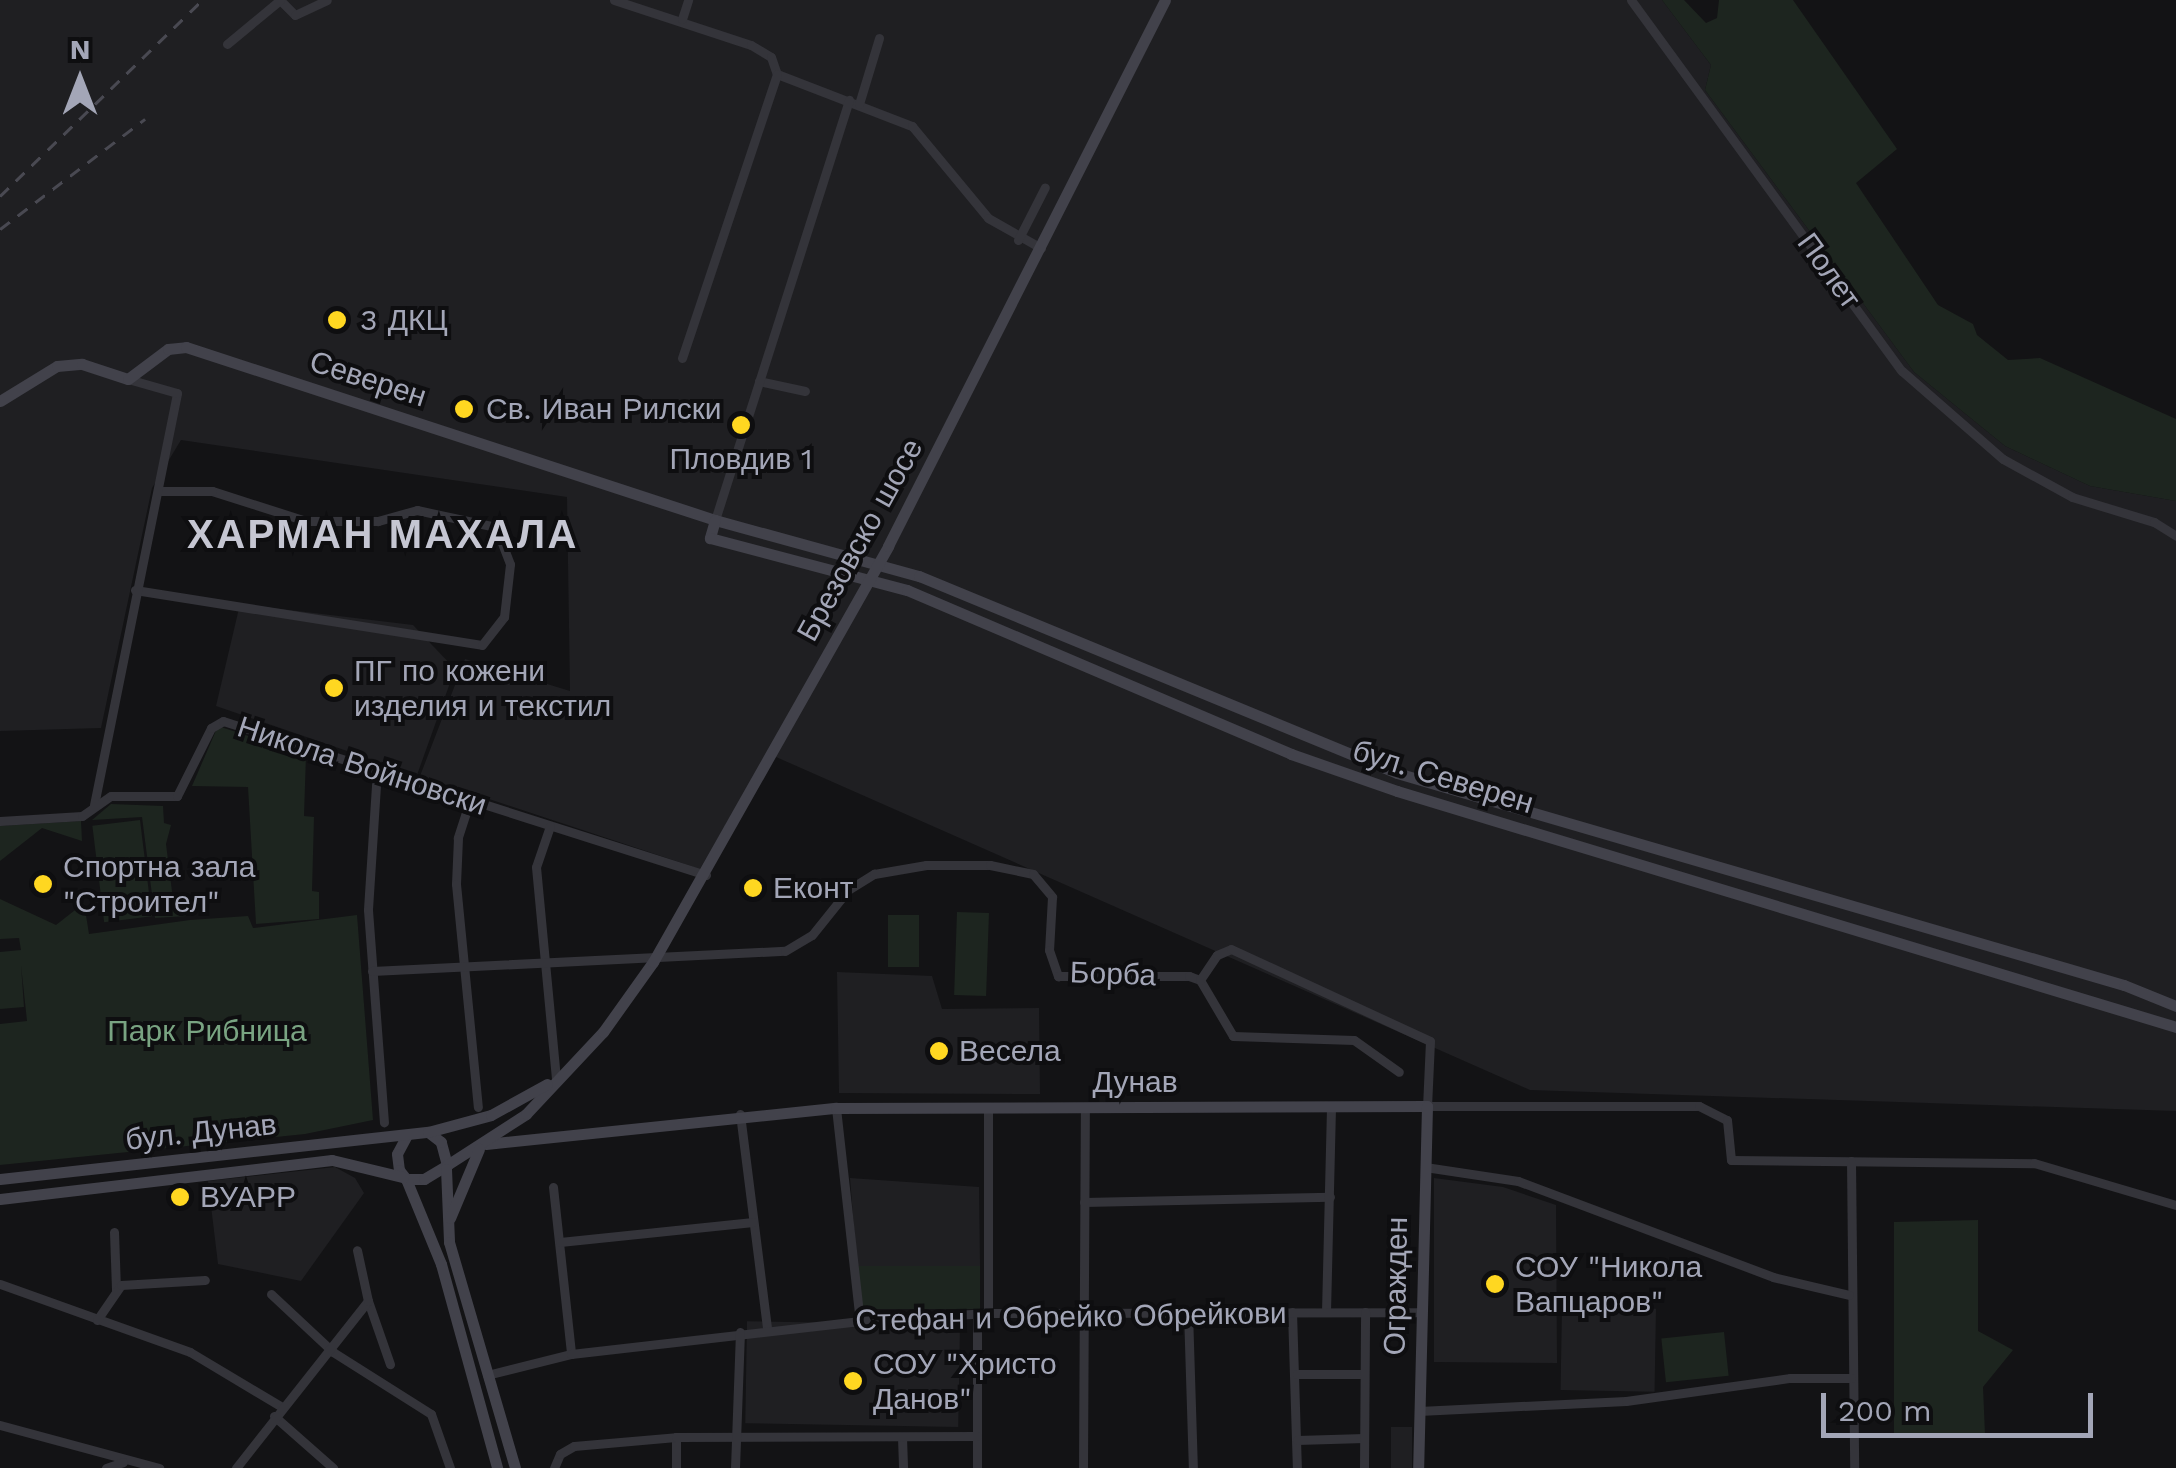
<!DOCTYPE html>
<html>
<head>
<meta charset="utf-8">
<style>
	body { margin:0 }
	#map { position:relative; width:2176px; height:1468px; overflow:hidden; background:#131315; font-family:"Work Sans",sans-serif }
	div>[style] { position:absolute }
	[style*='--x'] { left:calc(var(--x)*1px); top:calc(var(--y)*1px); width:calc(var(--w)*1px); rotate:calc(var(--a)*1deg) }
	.built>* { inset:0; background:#1f1f22; transform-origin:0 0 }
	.green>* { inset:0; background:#1d251f; transform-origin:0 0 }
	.street>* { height:9px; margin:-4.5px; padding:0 4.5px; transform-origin:4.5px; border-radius:4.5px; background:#34343a }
	.secondary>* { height:11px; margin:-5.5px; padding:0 5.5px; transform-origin:5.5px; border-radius:5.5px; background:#42424b }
	.rail>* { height:2.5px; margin-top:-1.25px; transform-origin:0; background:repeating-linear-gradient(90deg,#494952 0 12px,transparent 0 22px) }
	.dots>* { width:28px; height:28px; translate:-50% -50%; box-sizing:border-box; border:5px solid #0e0e10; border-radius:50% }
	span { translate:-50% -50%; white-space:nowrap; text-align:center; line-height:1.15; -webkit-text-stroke:8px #0e0e10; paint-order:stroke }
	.street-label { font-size:30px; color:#a3a6b7 }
	.poi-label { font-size:30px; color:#a3a6b7 }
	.left { translate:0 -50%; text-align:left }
	.park-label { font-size:30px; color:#79a482 }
	.district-label { font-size:40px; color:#c5c6d2; font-weight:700; letter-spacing:2.5px }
	.north { position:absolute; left:30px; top:30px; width:100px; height:100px; -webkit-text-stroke:8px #0e0e10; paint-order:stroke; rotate:0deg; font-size:28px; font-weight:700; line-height:40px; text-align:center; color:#a3a6b7 }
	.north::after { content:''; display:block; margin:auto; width:35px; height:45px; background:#a3a6b7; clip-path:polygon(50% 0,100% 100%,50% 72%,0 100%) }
	.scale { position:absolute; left:1821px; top:1393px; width:272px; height:45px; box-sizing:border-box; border:5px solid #a3a6b7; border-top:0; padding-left:12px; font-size:30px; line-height:35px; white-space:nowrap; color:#a3a6b7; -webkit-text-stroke:8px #0e0e10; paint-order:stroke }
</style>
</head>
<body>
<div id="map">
	<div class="built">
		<i style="clip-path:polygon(0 0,1662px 0,1711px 65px,1705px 90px,1914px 372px,2005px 446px,2090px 486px,2176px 501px,2176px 1111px,1530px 1090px,767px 753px,700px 869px,420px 776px,465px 659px,570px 691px,567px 497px,181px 440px,152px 488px,101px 728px,0 731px)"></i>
		<i style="clip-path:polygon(240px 604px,413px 625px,455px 669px,417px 775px,216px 706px)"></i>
		<i style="clip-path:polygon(837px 972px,932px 976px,942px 1009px,1039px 1008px,1040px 1094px,839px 1093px)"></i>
		<i style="clip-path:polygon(335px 1167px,355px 1178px,364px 1193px,301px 1281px,218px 1264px,208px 1181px)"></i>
		<i style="clip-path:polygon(850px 1178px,979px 1187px,980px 1266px,857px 1266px)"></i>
		<i style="clip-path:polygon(1434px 1178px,1503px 1187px,1556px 1205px,1557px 1363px,1434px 1362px)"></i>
		<i style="left:1562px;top:1307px;width:94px;height:83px;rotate:1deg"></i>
		<i style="left:960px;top:1325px;width:102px;height:213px;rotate:91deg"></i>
		<i style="left:1391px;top:1427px;width:21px;height:41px"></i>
	</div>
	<div class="green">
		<i style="clip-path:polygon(1662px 0,1684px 0,1706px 23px,1717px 18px,1719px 0,1793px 0,1897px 149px,1856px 183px,1938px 305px,1973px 324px,1977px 335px,2008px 360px,2040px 358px,2176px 419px,2176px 501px,2090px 486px,2005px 446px,1914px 372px,1705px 90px,1711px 65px)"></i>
		<i style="clip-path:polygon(218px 726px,306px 755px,304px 816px,314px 817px,312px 891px,319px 892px,319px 919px,256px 924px,248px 787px,192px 786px)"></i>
		<i style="clip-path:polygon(111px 804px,163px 806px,164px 823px,171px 825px,166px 844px,174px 907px,187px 916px,155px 918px,142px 817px,92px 820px)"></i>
		<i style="left:140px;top:820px;width:97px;height:48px;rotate:83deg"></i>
		<i style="clip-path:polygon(81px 821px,82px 841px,42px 828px,0 861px,0 826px)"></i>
		<i style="clip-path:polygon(0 899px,56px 925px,84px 903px,89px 934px,190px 920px,248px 916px,253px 928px,357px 915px,373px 1120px,305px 1134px,0 1165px,0 1024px,27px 1021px,21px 965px,24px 1007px,0 1009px,0 952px,21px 950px,19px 938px,0 939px)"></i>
		<i style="left:957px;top:912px;width:32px;height:83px;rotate:2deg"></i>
		<i style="left:888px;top:915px;width:31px;height:52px"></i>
		<i style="clip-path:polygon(1978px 1220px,1978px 1331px,2013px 1350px,1983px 1387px,1985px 1434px,1894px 1435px,1894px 1222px)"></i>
		<i style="left:857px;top:1266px;width:123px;height:43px"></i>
		<i style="left:1724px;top:1332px;width:44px;height:63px;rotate:84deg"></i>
	</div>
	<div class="street">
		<i style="--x:280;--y:0;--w:21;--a:45"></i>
		<i style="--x:295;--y:15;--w:35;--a:-25"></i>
		<i style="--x:614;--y:0;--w:144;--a:18.2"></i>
		<i style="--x:751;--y:45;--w:23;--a:31"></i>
		<i style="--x:771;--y:57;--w:18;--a:71"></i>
		<i style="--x:777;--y:74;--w:145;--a:21.1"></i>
		<i style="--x:912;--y:126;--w:119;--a:50.4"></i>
		<i style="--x:988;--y:218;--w:61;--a:29.5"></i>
		<i style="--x:1631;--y:0;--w:459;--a:53.9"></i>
		<i style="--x:1902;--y:371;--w:134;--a:41.1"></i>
		<i style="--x:2003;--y:459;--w:79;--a:28.8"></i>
		<i style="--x:2072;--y:497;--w:86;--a:17"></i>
		<i style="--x:2154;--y:522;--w:26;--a:32"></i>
		<i style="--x:682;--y:19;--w:20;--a:-72"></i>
		<i style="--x:227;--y:44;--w:69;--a:-39.7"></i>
		<i style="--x:859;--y:104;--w:69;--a:-73.1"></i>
		<i style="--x:1018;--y:240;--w:59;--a:-63"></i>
		<i style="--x:682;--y:358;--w:299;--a:-71.5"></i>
		<i style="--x:759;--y:381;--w:47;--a:12.3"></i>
		<i style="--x:715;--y:520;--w:441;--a:-72.3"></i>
		<i style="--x:135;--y:590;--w:351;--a:9"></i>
		<i style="--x:482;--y:645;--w:36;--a:-52"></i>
		<i style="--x:504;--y:617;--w:53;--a:-83.5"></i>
		<i style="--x:510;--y:564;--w:40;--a:-111"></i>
		<i style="--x:496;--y:527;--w:81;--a:-167.9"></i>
		<i style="--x:417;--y:510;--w:41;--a:164.2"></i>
		<i style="--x:378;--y:521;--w:72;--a:180"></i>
		<i style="--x:306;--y:521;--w:99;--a:-162.3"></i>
		<i style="--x:212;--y:491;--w:54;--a:180"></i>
		<i style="--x:377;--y:770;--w:140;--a:93.7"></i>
		<i style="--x:368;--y:910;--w:213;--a:85.7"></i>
		<i style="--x:470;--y:800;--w:40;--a:108"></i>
		<i style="--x:458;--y:838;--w:46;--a:92.5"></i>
		<i style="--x:456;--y:884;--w:224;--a:84.4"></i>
		<i style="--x:94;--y:805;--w:420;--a:-78.6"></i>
		<i style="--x:177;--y:393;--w:51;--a:-164.1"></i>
		<i style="--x:0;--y:821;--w:82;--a:-3.5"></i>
		<i style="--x:82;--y:816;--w:35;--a:-35"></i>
		<i style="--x:111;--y:796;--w:66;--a:0"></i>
		<i style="--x:177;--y:796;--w:76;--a:-63.4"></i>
		<i style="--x:211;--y:728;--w:14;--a:-30"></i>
		<i style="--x:223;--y:721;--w:507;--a:17.68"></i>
		<i style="--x:550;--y:826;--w:43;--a:108.9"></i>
		<i style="--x:536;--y:867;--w:213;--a:84.6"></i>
		<i style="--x:372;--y:971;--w:413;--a:-2.8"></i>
		<i style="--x:785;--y:951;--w:31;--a:-31"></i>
		<i style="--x:812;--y:935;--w:58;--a:-51.3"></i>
		<i style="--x:848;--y:890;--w:31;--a:-32"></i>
		<i style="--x:874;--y:874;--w:53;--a:-9.8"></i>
		<i style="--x:926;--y:865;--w:64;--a:0"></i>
		<i style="--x:990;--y:865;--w:44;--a:11.8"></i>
		<i style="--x:1033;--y:874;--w:30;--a:50"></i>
		<i style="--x:1052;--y:897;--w:53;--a:93.2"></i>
		<i style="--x:1049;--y:950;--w:28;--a:71"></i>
		<i style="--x:1058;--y:976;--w:131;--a:0"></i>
		<i style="--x:1189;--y:976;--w:12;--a:20"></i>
		<i style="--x:1200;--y:980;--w:65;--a:59.5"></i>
		<i style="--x:1233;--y:1036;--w:121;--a:1.9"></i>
		<i style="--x:1354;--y:1040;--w:55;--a:35.4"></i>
		<i style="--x:1200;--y:980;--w:30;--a:-56"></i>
		<i style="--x:1217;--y:955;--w:15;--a:-23"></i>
		<i style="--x:1231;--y:949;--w:219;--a:24.8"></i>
		<i style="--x:1430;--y:1041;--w:65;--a:92.6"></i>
		<i style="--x:1427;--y:1106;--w:272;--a:0"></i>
		<i style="--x:1699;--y:1106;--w:31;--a:27"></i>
		<i style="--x:1727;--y:1120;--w:40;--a:84.3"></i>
		<i style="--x:1731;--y:1160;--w:303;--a:0.6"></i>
		<i style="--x:2034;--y:1163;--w:148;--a:16.5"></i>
		<i style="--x:836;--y:1108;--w:214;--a:83.6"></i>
		<i style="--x:740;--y:1114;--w:217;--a:82.8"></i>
		<i style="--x:1851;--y:1161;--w:307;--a:89.4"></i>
		<i style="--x:1425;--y:1167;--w:94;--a:8.6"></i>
		<i style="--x:1518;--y:1181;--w:272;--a:20.6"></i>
		<i style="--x:1773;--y:1277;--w:78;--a:13.3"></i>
		<i style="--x:553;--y:1187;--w:168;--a:83.8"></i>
		<i style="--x:1084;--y:1202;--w:246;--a:-1.2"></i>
		<i style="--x:114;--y:1232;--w:58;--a:88"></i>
		<i style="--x:560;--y:1242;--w:194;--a:-5.9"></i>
		<i style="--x:0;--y:1284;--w:202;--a:19.7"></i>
		<i style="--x:190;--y:1352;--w:107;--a:30.9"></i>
		<i style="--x:271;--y:1294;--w:85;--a:43.1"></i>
		<i style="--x:333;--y:1352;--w:116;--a:32.3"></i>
		<i style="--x:431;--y:1414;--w:57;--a:70.6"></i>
		<i style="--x:368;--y:1301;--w:67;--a:70.8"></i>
		<i style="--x:1188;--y:1312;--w:156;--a:88.2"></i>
		<i style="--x:1292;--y:1312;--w:156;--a:88.2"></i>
		<i style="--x:1326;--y:1312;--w:206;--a:-88.6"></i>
		<i style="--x:988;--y:1313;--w:205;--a:-90"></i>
		<i style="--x:977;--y:1314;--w:154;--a:90"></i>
		<i style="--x:97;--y:1320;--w:42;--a:-55.6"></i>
		<i style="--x:121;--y:1285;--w:84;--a:-3.4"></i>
		<i style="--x:1297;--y:1374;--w:66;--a:0"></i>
		<i style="--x:487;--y:1375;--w:87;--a:-14"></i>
		<i style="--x:571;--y:1354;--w:291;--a:-6.5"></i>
		<i style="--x:860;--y:1321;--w:128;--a:-3.6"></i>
		<i style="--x:988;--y:1313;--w:432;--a:-0.1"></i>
		<i style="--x:1419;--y:1411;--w:207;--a:-2.8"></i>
		<i style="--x:1626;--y:1401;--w:166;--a:-8"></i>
		<i style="--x:1790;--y:1378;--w:61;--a:0"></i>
		<i style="--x:274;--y:1416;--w:79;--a:41.4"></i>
		<i style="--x:0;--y:1425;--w:165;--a:15.1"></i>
		<i style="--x:676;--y:1437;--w:31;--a:90"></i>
		<i style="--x:902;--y:1437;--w:31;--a:88"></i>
		<i style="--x:1297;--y:1440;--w:67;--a:-1.7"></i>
		<i style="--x:106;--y:1468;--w:18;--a:-19"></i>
		<i style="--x:236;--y:1468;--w:213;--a:-51.7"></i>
		<i style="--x:368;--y:1301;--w:52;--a:-102.2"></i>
		<i style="--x:554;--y:1468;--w:15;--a:-67"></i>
		<i style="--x:560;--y:1454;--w:16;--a:-30"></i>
		<i style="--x:574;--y:1446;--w:102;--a:-5"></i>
		<i style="--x:676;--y:1437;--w:301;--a:-0.2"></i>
		<i style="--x:735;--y:1468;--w:136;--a:-87.9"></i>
		<i style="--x:1083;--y:1468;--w:360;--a:-89.7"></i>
		<i style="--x:1364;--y:1468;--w:156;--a:-89.6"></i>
	</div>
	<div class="secondary">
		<i style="--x:0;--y:401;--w:67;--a:-31.6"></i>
		<i style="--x:57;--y:366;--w:25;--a:-5"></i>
		<i style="--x:82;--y:364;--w:48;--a:18.1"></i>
		<i style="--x:128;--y:379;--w:50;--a:-36.9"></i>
		<i style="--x:168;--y:349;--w:18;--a:-6"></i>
		<i style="--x:186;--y:347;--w:557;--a:18.11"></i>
		<i style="--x:715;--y:520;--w:212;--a:15.4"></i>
		<i style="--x:919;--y:576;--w:517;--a:22.4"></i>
		<i style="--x:1397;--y:773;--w:757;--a:16.26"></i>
		<i style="--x:2124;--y:985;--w:56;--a:22"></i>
		<i style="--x:715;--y:520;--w:19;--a:106"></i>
		<i style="--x:710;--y:538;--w:204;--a:14.8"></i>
		<i style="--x:907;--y:590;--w:418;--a:23.1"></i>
		<i style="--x:1291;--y:754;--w:112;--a:19.2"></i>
		<i style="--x:1397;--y:791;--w:814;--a:16.85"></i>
		<i style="--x:407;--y:1135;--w:21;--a:118"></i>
		<i style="--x:397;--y:1154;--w:16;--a:83"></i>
		<i style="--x:399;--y:1170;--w:11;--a:52"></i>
		<i style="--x:406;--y:1179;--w:18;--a:0"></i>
		<i style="--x:424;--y:1179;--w:27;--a:-31"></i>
		<i style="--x:447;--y:1165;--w:24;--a:-105"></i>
		<i style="--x:441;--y:1142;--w:16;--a:-142"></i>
		<i style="--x:486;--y:1144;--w:352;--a:-5.9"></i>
		<i style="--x:836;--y:1108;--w:591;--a:-0.19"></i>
		<i style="--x:1427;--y:1106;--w:362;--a:91.4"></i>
		<i style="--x:447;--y:1165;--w:94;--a:-32.8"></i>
		<i style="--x:526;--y:1114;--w:112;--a:-46.8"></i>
		<i style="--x:603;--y:1032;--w:86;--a:-54.5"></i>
		<i style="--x:653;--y:962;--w:478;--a:-60.5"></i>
		<i style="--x:888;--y:546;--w:612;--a:-63.1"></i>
		<i style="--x:446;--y:1169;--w:73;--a:87.6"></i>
		<i style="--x:449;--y:1242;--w:235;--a:73.7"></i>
		<i style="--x:0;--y:1179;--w:431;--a:-6.3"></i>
		<i style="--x:428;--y:1132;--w:65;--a:-15.1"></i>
		<i style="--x:491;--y:1115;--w:64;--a:-29"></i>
		<i style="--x:406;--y:1179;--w:92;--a:67.6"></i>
		<i style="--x:441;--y:1264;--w:212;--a:74.6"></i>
		<i style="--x:0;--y:1199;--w:334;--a:-6.7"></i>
		<i style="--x:332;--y:1160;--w:73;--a:13.5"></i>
		<i style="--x:450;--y:1218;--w:75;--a:-67.2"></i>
	</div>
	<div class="rail">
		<i style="--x:0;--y:196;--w:281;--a:-44.1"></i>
		<i style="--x:0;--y:229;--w:182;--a:-37.2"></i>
	</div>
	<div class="dots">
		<i style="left:337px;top:320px;background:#ffd721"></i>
		<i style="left:464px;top:409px;background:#ffd721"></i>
		<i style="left:741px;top:425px;background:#ffd721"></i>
		<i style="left:334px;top:688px;background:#ffd721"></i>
		<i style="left:43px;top:884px;background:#ffd721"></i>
		<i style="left:753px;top:888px;background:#ffd721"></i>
		<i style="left:939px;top:1051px;background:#ffd721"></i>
		<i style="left:180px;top:1197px;background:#ffd721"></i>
		<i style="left:1495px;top:1284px;background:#ffd721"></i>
		<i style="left:853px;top:1381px;background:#ffd721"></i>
	</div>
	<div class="street-label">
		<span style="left:1829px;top:271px;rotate:54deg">Полет</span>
		<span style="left:368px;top:379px;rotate:18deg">Северен</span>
		<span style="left:860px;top:540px;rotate:-61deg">Брезовско шосе</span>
		<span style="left:362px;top:766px;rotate:18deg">Никола Войновски</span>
		<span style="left:1443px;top:777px;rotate:17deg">бул. Северен</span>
		<span style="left:1113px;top:974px;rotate:2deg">Борба</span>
		<span style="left:1135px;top:1082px">Дунав</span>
		<span style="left:201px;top:1132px;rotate:-6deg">бул. Дунав</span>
		<span style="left:1396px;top:1286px;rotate:-89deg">Огражден</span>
		<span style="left:1071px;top:1317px;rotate:-1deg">Стефан и Обрейко Обрейкови</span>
	</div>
	<div class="poi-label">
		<span class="left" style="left:360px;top:320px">3 ДКЦ</span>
		<span class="left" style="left:486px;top:409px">Св. Иван Рилски</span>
		<span style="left:741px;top:459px">Пловдив 1</span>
		<span class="left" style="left:354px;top:688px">ПГ по кожени<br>изделия и текстил</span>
		<span class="left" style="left:63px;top:884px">Спортна зала<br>"Строител"</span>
		<span class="left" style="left:773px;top:888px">Еконт</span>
		<span class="left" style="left:959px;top:1051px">Весела</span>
		<span class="left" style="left:200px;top:1197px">ВУАРР</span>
		<span class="left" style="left:1515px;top:1284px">СОУ "Никола<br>Вапцаров"</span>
		<span class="left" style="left:873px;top:1381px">СОУ "Христо<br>Данов"</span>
	</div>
	<div class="park-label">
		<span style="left:207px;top:1031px">Парк Рибница</span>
	</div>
	<div class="district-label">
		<span style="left:383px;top:535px">ХАРМАН МАХАЛА</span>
	</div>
	<div class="north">N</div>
	<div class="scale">200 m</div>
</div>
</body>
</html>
